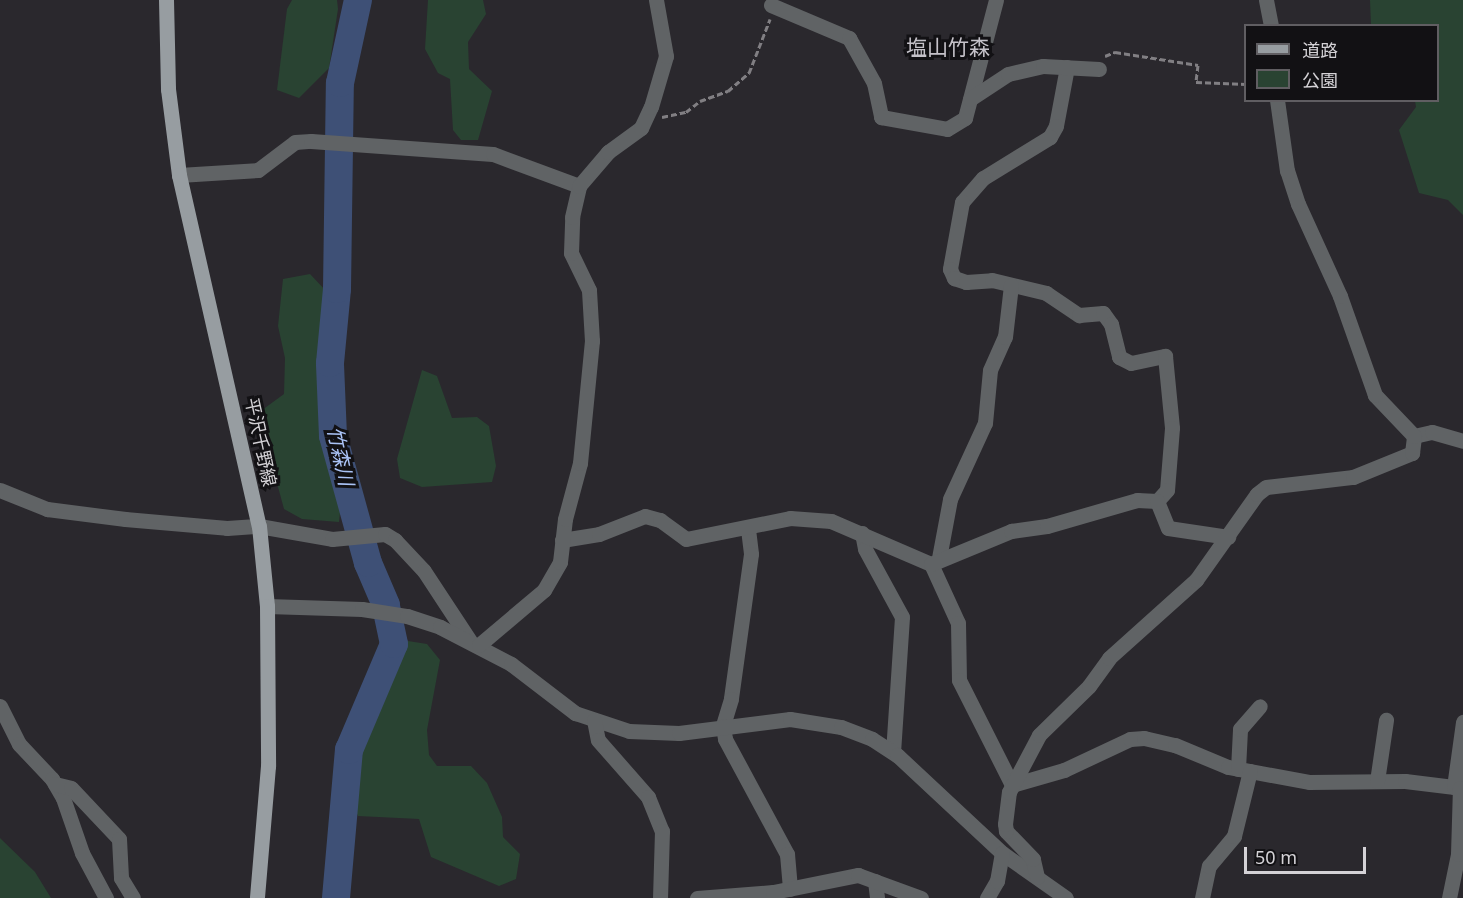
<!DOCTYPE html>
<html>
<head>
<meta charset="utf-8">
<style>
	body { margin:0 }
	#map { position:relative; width:1463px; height:898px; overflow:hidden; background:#2a282d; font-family:"Noto Sans","Noto Sans JP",sans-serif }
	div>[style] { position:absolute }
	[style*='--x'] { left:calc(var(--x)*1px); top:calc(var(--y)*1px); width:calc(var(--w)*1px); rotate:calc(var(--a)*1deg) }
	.green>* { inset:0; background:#294332 }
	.river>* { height:28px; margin:-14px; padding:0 14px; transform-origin:14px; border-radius:14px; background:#3e5076 }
	.path>* { height:3px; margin-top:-1.5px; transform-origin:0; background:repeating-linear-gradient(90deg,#817f83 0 6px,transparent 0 9px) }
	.minor>* { height:15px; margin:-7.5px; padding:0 7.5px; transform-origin:7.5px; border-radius:7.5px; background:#606365 }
	.major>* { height:15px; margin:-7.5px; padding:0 7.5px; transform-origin:7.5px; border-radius:7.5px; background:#979da1 }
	span { translate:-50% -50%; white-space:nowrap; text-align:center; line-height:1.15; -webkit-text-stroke:6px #121114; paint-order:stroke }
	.street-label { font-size:18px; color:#d4d2d6 }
	.water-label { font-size:20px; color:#aac3f6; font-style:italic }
	.quarter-label { font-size:21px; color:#c5c2c9 }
	.legend { position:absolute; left:1244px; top:24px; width:195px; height:78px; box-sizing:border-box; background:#121114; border:2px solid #605e62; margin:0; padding:8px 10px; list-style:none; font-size:18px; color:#d4d2d6 }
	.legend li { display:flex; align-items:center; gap:12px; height:30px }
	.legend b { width:30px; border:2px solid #605e62 }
	.scale { position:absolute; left:1244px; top:847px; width:122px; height:27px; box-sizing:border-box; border:3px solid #d4d2d6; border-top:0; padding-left:8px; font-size:18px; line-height:21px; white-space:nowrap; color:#d4d2d6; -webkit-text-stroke:4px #121114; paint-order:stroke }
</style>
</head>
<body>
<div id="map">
	<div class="green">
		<i style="clip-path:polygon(292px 0,337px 0,338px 9px,329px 68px,299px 98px,277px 90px,287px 9px)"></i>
		<i style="clip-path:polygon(428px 0,483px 0,486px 14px,468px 42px,469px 69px,492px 91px,478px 140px,461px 140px,453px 130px,450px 79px,438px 73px,425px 49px)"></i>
		<i style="clip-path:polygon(1370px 0,1463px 0,1463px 215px,1448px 200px,1419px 193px,1399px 130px,1416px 107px,1415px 101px,1438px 100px,1438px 26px,1371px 25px)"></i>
		<i style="clip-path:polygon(310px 274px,327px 292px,325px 388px,331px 464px,342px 494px,339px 522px,302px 519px,284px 509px,258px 413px,284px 394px,285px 358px,278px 326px,283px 279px)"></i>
		<i style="clip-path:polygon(422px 370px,437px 376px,452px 418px,477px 417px,489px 426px,496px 466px,492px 482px,422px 487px,400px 478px,397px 459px)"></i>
		<i style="clip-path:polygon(408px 641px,427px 644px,440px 660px,427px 730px,429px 755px,437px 766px,471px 766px,487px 783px,502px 817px,503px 837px,520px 854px,516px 879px,499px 886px,431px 857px,419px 819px,358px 816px,351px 799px,359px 751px,372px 711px)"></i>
		<i style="clip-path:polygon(0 838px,35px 872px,51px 898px,0 898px)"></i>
	</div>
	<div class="river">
		<i style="--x:336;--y:898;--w:149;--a:-85"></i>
		<i style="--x:349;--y:750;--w:115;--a:-67"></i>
		<i style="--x:394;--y:644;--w:40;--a:-102"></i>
		<i style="--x:386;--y:605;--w:46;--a:-113.2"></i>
		<i style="--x:368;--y:563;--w:132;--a:-105.4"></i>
		<i style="--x:333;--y:436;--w:73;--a:-92.4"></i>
		<i style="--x:330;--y:363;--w:74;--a:-84.6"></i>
		<i style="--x:337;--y:289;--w:206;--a:-89.2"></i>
		<i style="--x:340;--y:83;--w:85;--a:-77.8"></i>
	</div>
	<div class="path">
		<i style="--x:1105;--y:56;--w:11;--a:-22"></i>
		<i style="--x:1115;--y:52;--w:84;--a:8.9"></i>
		<i style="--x:1198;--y:65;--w:17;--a:97"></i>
		<i style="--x:1196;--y:82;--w:50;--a:2.3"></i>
		<i style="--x:662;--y:117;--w:25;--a:-12"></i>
		<i style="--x:686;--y:112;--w:18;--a:-38"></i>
		<i style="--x:700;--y:101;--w:30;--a:-20"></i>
		<i style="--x:728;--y:91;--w:28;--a:-41"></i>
		<i style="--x:749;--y:73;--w:58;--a:-68.7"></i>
	</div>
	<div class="minor">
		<i style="--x:1266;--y:0;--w:26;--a:79"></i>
		<i style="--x:771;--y:5;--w:85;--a:22.9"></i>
		<i style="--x:849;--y:38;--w:51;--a:60.9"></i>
		<i style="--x:874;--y:83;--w:35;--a:78"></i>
		<i style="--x:881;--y:117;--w:67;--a:10.3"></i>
		<i style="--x:947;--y:129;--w:21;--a:-31"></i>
		<i style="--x:965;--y:118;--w:122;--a:-75.3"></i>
		<i style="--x:1067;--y:67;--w:60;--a:100.6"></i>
		<i style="--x:1056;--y:126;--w:13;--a:119"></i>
		<i style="--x:1050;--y:137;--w:79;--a:148.5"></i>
		<i style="--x:983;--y:178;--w:32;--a:131"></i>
		<i style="--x:962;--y:202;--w:68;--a:100.2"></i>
		<i style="--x:950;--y:269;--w:10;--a:66"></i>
		<i style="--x:954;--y:278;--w:13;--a:18"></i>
		<i style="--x:966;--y:282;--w:26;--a:-4"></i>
		<i style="--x:992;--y:280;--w:56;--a:13.5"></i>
		<i style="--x:1046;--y:293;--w:40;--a:34"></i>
		<i style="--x:1079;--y:315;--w:24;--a:-5"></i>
		<i style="--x:1103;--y:313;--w:14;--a:54"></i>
		<i style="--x:1111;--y:324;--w:34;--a:76"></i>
		<i style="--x:1119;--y:357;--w:13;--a:27"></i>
		<i style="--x:1131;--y:363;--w:35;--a:-12"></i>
		<i style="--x:1165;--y:356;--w:72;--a:84.4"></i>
		<i style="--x:1172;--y:428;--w:62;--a:94.6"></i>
		<i style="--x:1167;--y:490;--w:15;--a:132"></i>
		<i style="--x:970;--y:99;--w:45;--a:-33.3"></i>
		<i style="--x:1008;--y:74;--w:36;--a:-13"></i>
		<i style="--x:1043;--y:66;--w:56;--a:3.1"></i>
		<i style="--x:179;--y:175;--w:79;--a:-3.6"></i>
		<i style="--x:258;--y:170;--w:46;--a:-37.1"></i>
		<i style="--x:295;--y:142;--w:16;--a:-4"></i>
		<i style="--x:311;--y:141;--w:182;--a:4.1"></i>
		<i style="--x:493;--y:154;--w:92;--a:20.4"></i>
		<i style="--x:1414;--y:436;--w:18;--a:-13"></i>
		<i style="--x:1432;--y:432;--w:32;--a:16"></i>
		<i style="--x:0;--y:490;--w:51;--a:22"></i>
		<i style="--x:47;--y:509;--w:79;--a:7.3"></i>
		<i style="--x:125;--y:519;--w:102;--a:5"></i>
		<i style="--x:227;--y:528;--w:32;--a:-4"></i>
		<i style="--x:259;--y:526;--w:74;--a:10.1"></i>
		<i style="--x:332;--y:539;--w:53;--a:-5.4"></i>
		<i style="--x:385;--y:534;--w:12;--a:31"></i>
		<i style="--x:395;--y:540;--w:42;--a:46.9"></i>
		<i style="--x:424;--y:571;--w:84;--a:56.7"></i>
		<i style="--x:748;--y:529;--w:25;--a:83"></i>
		<i style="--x:751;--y:554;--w:146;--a:97.9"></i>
		<i style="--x:731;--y:699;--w:28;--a:107"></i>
		<i style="--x:723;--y:726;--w:13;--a:81"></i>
		<i style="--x:725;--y:739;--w:131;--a:61.7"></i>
		<i style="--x:787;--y:854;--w:35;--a:85"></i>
		<i style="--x:862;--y:533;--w:16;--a:79"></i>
		<i style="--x:865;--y:549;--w:77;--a:61.4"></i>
		<i style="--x:902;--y:617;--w:135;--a:93.8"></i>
		<i style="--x:562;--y:540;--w:37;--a:-9"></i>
		<i style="--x:599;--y:534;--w:49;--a:-21.4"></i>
		<i style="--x:645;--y:516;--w:16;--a:15"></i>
		<i style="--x:660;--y:520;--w:32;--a:36"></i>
		<i style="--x:686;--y:539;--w:106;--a:-11.4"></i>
		<i style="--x:790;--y:518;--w:41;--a:4.2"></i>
		<i style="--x:831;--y:521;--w:109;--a:23.3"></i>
		<i style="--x:931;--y:564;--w:65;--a:65.4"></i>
		<i style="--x:958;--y:623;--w:57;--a:89"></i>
		<i style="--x:959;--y:680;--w:118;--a:63.2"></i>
		<i style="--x:1012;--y:785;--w:54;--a:-16.1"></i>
		<i style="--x:1064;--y:770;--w:73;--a:-25.2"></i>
		<i style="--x:1130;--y:739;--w:14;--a:-4"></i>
		<i style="--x:1144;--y:738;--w:32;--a:13"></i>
		<i style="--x:1175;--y:745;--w:57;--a:22.5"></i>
		<i style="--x:1228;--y:767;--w:82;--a:10.5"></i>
		<i style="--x:1309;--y:782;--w:96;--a:-0.6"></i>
		<i style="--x:1405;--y:781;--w:58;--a:6.9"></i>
		<i style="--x:939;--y:558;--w:60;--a:-79.4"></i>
		<i style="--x:950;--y:499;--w:84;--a:-65.3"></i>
		<i style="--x:985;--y:423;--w:53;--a:-84.6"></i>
		<i style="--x:990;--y:370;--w:36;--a:-66"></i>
		<i style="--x:1005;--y:337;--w:52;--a:-83.4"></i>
		<i style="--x:931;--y:564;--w:87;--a:-22.4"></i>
		<i style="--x:1011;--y:531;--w:36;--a:-8"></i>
		<i style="--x:1047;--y:526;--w:94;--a:-16.1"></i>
		<i style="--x:1137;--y:500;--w:20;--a:3"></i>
		<i style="--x:1157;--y:501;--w:29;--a:68"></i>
		<i style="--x:1168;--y:528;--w:61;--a:8.5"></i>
		<i style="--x:267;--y:606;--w:95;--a:1.8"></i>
		<i style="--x:362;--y:609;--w:46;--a:8.8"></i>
		<i style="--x:407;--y:616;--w:35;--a:18"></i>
		<i style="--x:440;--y:627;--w:80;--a:27.5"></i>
		<i style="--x:511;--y:664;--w:81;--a:37.4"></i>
		<i style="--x:575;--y:713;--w:57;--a:18.4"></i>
		<i style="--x:629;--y:731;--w:50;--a:2.3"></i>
		<i style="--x:679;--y:733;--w:112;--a:-7.2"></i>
		<i style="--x:790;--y:719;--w:52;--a:8.9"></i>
		<i style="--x:841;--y:727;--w:33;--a:21"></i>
		<i style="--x:872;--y:739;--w:30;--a:33"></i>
		<i style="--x:897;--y:755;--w:144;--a:43"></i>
		<i style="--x:1002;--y:853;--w:78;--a:35.1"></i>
		<i style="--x:479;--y:645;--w:85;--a:-40.2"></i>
		<i style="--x:544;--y:590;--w:32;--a:-60"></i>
		<i style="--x:560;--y:562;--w:43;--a:-83.4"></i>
		<i style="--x:565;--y:519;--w:58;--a:-75"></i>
		<i style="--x:580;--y:463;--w:123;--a:-84.4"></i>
		<i style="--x:592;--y:341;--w:51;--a:-93.4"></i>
		<i style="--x:589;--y:290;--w:41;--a:-115.9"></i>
		<i style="--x:571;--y:253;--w:36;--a:-88"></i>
		<i style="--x:572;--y:217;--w:32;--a:-77"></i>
		<i style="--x:579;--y:186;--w:45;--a:-49.5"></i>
		<i style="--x:608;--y:152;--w:41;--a:-36"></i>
		<i style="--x:641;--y:128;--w:23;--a:-65"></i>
		<i style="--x:651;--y:107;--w:53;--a:-73.6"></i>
		<i style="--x:666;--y:56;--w:57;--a:-100.1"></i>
		<i style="--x:0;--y:706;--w:42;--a:63.4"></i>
		<i style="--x:19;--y:744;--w:48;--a:46.7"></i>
		<i style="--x:52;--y:779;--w:22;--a:60"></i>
		<i style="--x:63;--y:798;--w:58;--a:70.9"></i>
		<i style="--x:82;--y:853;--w:51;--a:61.9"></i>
		<i style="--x:594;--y:720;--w:20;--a:79"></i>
		<i style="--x:598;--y:740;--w:76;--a:48.7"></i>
		<i style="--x:648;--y:797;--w:37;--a:68"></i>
		<i style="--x:662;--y:831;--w:67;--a:91.7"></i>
		<i style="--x:1238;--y:769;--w:40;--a:-87.1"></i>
		<i style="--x:1240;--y:729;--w:30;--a:-49"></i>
		<i style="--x:1377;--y:781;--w:62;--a:-81.6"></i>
		<i style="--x:55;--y:784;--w:16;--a:14"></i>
		<i style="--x:71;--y:788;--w:70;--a:46.7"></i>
		<i style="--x:119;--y:839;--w:39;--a:87"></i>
		<i style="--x:121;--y:878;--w:23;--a:59"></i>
		<i style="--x:1454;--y:787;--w:66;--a:-82.1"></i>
		<i style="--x:1037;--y:877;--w:18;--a:-103"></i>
		<i style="--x:1033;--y:859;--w:39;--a:-134"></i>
		<i style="--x:1006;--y:831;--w:7;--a:-98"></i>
		<i style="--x:1005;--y:824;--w:32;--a:-83"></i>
		<i style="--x:1009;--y:792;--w:64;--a:-62.2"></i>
		<i style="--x:1039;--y:735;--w:70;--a:-44.4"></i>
		<i style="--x:1089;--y:686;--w:34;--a:-54"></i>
		<i style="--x:1109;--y:658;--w:117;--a:-41.9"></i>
		<i style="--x:1196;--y:580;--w:105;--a:-54.7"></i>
		<i style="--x:1257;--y:494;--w:11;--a:-38"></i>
		<i style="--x:1266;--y:487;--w:88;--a:-6.6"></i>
		<i style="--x:1353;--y:477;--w:64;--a:-22.1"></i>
		<i style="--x:1412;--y:453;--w:17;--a:-83"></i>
		<i style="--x:1414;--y:436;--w:57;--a:-133.6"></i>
		<i style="--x:1375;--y:395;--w:105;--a:-109.5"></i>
		<i style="--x:1340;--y:296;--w:101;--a:-114.5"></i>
		<i style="--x:1298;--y:204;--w:35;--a:-108"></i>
		<i style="--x:1287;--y:171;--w:72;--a:-98"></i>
		<i style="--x:875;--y:881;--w:17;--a:83"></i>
		<i style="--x:697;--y:898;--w:76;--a:-4.5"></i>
		<i style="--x:773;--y:892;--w:87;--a:-11.3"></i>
		<i style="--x:858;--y:875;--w:67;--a:20.1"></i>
		<i style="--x:987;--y:898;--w:20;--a:-60"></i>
		<i style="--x:997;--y:881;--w:28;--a:-80"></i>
		<i style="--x:1202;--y:898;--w:33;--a:-78"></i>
		<i style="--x:1209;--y:866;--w:39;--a:-50"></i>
		<i style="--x:1234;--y:836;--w:67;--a:-76.2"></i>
		<i style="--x:1449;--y:898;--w:45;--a:-78.4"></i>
		<i style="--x:1458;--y:854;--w:66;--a:-88.3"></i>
	</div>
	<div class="major">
		<i style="--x:166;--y:0;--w:89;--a:88.7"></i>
		<i style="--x:168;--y:89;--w:87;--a:82.7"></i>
		<i style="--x:179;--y:175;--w:360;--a:77.2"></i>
		<i style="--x:259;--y:526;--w:80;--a:84.3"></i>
		<i style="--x:267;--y:606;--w:160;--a:89.6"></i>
		<i style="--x:268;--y:766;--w:132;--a:94.8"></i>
	</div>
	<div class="street-label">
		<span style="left:261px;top:442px;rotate:78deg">平沢千野線</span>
	</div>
	<div class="water-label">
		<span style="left:341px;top:456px;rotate:78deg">竹森川</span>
	</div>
	<div class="quarter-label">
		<span style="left:948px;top:47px">塩山竹森</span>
	</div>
	<ul class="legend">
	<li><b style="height:8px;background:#979da1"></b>道路</li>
	<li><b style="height:16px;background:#294332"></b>公園</li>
	</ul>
	<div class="scale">50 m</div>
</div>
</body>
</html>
